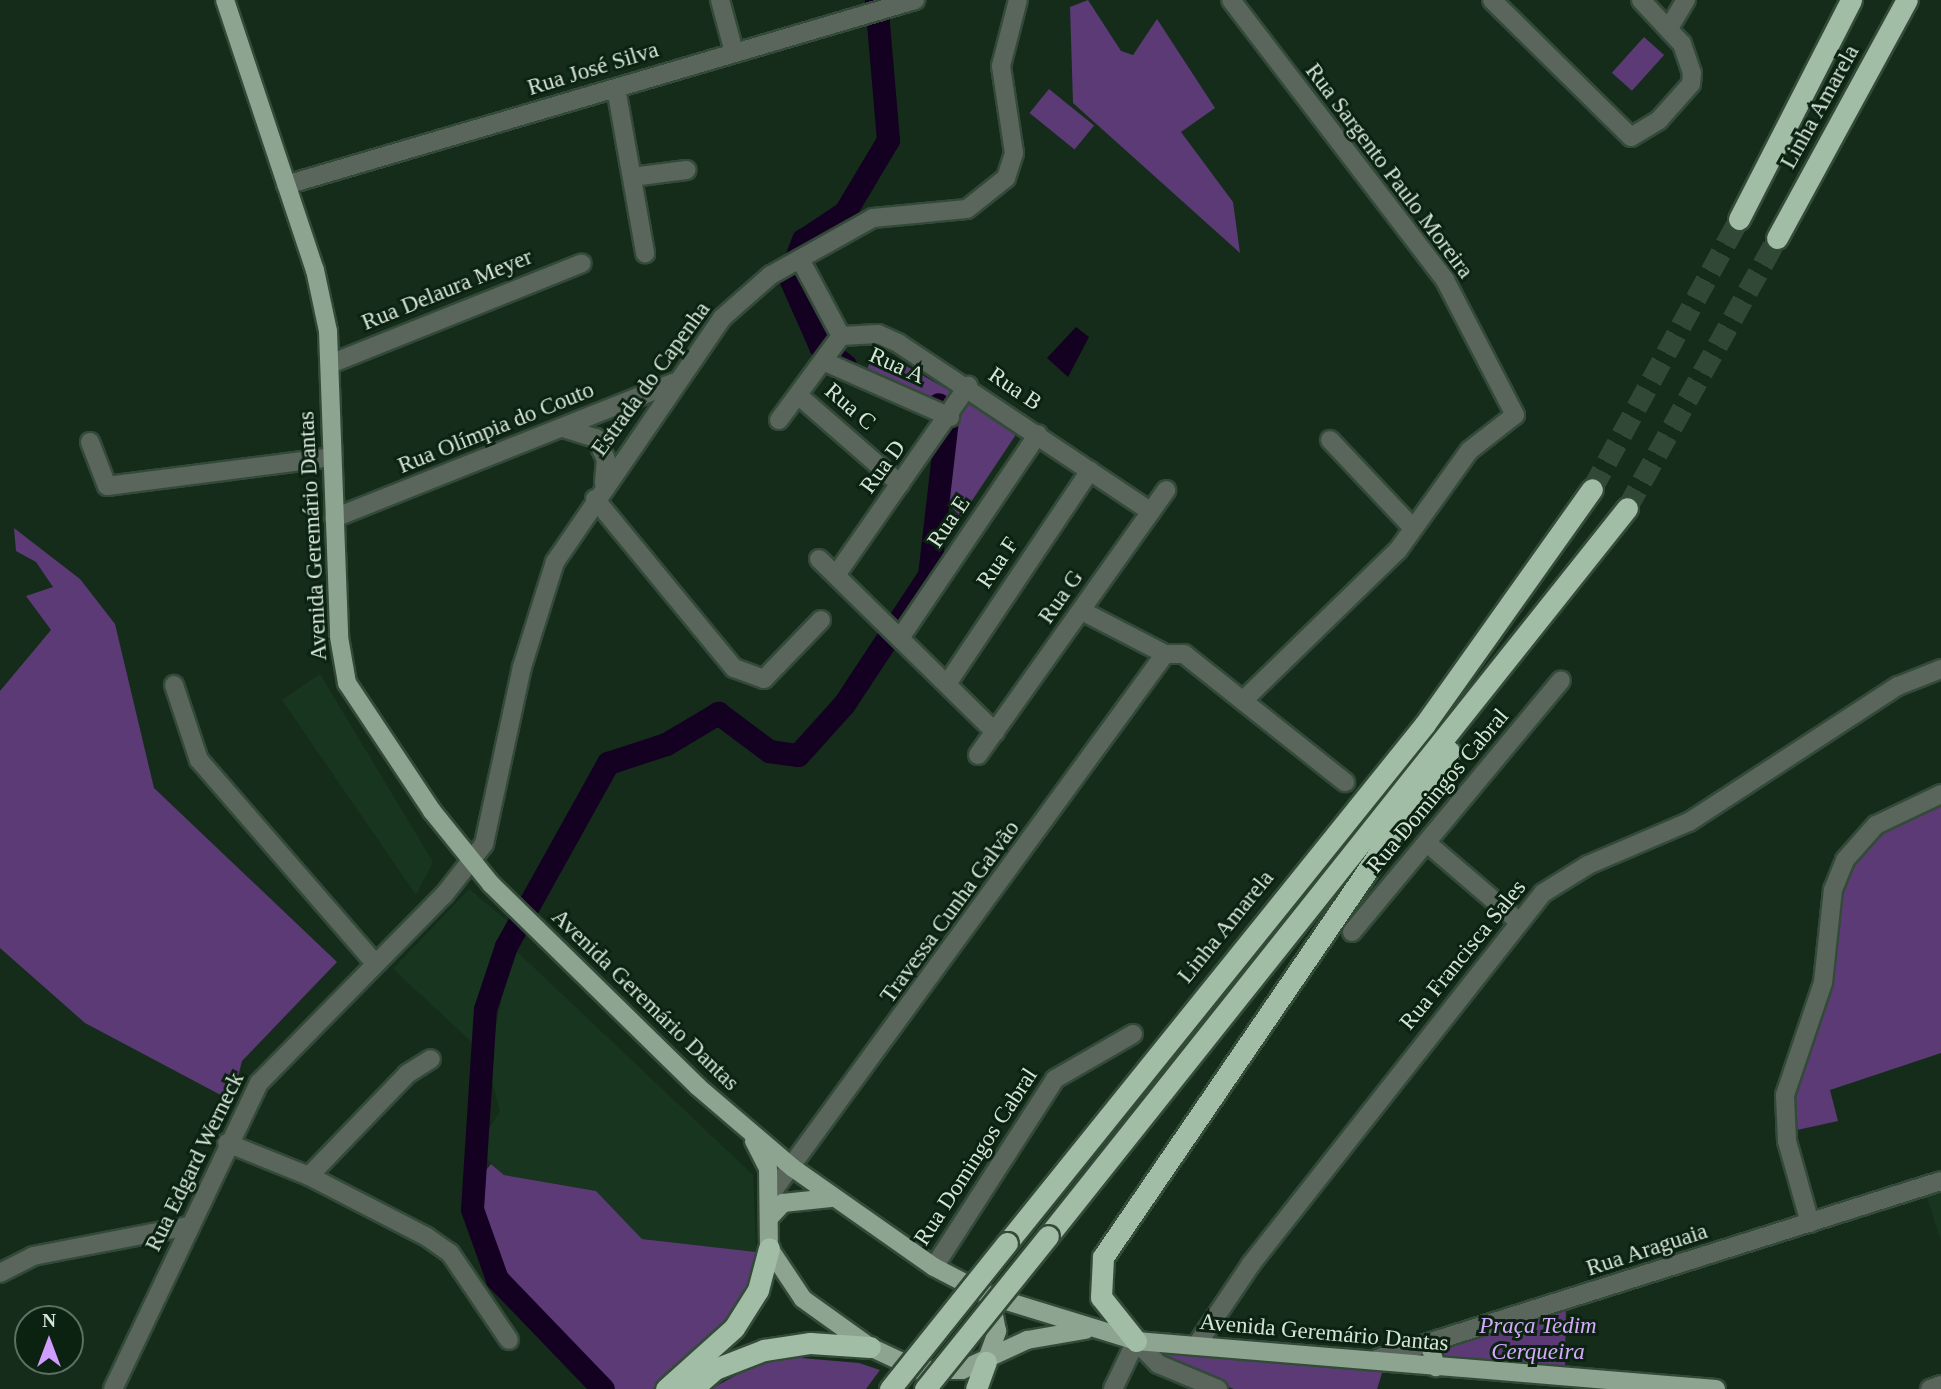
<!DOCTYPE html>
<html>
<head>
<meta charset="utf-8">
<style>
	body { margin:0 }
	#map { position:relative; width:1941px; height:1389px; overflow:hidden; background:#152c1a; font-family:"Times New Roman",serif }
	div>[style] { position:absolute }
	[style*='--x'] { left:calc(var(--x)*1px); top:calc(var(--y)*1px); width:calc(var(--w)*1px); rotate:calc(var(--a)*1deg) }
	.built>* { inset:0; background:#18361f }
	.green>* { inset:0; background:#5b3a75; transform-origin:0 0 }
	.water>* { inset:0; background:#140122 }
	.river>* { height:23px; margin:-11.5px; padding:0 11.5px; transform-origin:11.5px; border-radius:11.5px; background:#140122 }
	.highway-tunnel>* { height:21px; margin-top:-10.5px; transform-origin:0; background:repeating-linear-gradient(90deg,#324837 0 21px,transparent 0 31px) }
	.roads { filter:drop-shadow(2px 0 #344a39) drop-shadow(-2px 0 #344a39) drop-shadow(0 2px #344a39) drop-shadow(0 -2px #344a39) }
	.minor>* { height:18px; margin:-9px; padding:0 9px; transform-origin:9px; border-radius:9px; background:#5a655c }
	.major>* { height:18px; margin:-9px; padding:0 9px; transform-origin:9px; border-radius:9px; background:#8da491 }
	.highway>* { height:21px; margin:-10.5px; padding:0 10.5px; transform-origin:10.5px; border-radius:10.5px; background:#a1bda6 }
	.bridges { filter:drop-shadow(2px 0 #344a39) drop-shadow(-2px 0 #344a39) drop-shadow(0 2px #344a39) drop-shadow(0 -2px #344a39) }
	.highway-bridge>* { height:21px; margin:-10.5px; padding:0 10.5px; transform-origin:10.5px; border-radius:10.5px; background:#a1bda6 }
	span { translate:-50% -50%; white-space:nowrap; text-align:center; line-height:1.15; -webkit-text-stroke:6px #0b2211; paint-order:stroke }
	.street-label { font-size:23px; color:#d7e5d9 }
	.park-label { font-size:23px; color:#d6abfd; font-style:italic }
	.north { position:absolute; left:14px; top:1305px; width:70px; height:70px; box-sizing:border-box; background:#0b2211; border:2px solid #5d7061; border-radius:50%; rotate:0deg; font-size:19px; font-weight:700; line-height:28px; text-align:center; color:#d7e5d9 }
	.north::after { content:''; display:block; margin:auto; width:24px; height:32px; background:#d19dfe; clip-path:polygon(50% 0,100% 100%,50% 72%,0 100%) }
</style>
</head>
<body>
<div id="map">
	<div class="built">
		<i style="clip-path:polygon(320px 674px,433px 862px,416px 895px,282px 700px)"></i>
		<i style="clip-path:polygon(469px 889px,511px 924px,475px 1045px,393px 969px)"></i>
		<i style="clip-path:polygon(512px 947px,753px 1175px,756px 1252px,642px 1239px,596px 1191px,504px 1175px,476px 1149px,500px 1111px,488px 1066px)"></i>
		<i style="clip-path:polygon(1941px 1182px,1941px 1241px,1924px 1188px)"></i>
	</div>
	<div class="green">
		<i style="clip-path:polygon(1088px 0,1121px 51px,1133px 55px,1157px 19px,1215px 108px,1181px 132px,1233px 202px,1240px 253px,1073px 103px,1070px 7px)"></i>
		<i style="left:1644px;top:37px;width:27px;height:48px;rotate:42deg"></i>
		<i style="left:1049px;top:89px;width:58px;height:31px;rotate:39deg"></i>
		<i style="clip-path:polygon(880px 339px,883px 353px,1014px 427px,1015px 436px,961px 517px,929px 484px,943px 454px,945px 411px,867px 369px)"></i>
		<i style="clip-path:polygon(14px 528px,80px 579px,115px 624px,154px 788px,337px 962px,242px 1061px,232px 1101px,85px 1023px,0 948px,0 691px,51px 630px,26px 596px,53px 587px,36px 562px,16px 551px)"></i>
		<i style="clip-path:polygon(1941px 798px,1941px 1053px,1830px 1090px,1838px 1121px,1788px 1132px,1788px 1087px,1822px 991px,1830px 901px,1871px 834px)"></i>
		<i style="clip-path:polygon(491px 1164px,504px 1175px,596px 1191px,642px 1239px,756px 1252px,745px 1296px,718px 1332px,653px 1389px,595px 1389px,491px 1269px,470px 1190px)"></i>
		<i style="clip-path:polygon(1566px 1304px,1565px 1367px,1408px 1356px)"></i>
		<i style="clip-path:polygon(1146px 1346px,1384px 1367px,1377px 1389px,1234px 1389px,1172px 1366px)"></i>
		<i style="clip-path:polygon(790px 1357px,859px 1363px,880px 1370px,866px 1389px,711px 1389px,760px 1362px)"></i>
	</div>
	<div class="water">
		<i style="clip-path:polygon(1076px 327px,1089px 337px,1068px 377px,1047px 358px)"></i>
	</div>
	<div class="river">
		<i style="--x:845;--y:365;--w:31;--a:-143"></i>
		<i style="--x:820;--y:346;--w:77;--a:-113.9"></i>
		<i style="--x:789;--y:276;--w:39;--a:-69"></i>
		<i style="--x:803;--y:240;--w:50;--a:-33.7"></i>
		<i style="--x:845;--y:212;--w:84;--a:-59.2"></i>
		<i style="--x:888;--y:140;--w:141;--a:-94.9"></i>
		<i style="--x:603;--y:1389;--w:153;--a:-133.9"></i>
		<i style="--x:497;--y:1279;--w:74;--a:-109.7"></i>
		<i style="--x:472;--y:1209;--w:200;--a:-86.3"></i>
		<i style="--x:485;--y:1009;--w:66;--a:-71.6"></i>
		<i style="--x:506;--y:946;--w:210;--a:-60.9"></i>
		<i style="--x:608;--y:763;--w:61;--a:-18.1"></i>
		<i style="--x:666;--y:744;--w:61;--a:-30.8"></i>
		<i style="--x:718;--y:713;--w:64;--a:36.7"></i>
		<i style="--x:769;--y:751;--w:29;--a:8"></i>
		<i style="--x:798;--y:755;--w:69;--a:-48"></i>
		<i style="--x:844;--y:704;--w:154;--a:-56.6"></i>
		<i style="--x:929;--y:575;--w:156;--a:-83.4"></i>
		<i style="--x:947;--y:420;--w:18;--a:-119"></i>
	</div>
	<div class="highway-tunnel">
		<i style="--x:1592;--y:489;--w:307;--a:-61.4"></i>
		<i style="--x:1627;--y:508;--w:309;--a:-60.9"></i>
	</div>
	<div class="roads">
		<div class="minor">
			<i style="--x:720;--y:0;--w:54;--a:74.9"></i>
			<i style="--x:1231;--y:0;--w:352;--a:52.6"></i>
			<i style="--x:1445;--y:280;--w:152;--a:62.6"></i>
			<i style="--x:1515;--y:415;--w:58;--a:142"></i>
			<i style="--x:1469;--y:451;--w:122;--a:125.6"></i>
			<i style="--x:1398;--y:550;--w:212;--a:135.8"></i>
			<i style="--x:1492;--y:0;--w:195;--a:44.6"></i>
			<i style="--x:1631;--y:137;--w:33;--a:-31"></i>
			<i style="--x:1659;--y:120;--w:48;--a:-48.4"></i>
			<i style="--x:1691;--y:84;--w:11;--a:-85"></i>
			<i style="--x:1692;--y:73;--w:31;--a:-109"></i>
			<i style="--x:1682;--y:44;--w:60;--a:-133"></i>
			<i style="--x:1669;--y:28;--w:33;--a:-59"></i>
			<i style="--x:616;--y:88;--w:168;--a:80"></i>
			<i style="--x:632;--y:177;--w:55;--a:-7.3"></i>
			<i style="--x:286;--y:185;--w:656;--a:-16.39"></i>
			<i style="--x:800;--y:259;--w:87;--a:62"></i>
			<i style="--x:841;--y:336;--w:37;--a:-3"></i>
			<i style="--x:878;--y:334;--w:22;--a:24"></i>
			<i style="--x:898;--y:343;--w:304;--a:33.7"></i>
			<i style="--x:823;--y:361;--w:139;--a:23.8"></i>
			<i style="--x:330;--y:364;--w:271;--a:-21.8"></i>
			<i style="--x:799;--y:396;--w:134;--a:41.1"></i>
			<i style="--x:779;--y:420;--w:104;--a:-53.6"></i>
			<i style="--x:566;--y:429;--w:31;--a:17"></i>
			<i style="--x:596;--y:438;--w:23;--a:65"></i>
			<i style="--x:606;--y:459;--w:24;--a:95"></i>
			<i style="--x:1330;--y:440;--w:120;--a:46.7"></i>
			<i style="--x:90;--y:442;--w:47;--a:68.9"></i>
			<i style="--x:107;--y:486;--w:227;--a:-7.3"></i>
			<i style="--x:595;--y:499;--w:219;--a:50.6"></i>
			<i style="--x:734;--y:668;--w:32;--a:20"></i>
			<i style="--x:764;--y:679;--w:82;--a:-46"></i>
			<i style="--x:334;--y:518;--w:367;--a:-21.7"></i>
			<i style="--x:819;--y:559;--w:247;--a:44.5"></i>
			<i style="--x:836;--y:575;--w:231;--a:-55.1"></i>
			<i style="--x:1082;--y:611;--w:93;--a:27.4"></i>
			<i style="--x:1165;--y:654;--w:19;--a:0"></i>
			<i style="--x:1184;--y:654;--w:206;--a:38.5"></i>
			<i style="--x:900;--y:638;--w:246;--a:-55.9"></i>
			<i style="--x:947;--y:684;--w:257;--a:-56.2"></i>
			<i style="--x:174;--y:685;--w:79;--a:71.6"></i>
			<i style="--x:199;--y:760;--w:266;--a:49.1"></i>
			<i style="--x:978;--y:755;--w:325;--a:-54.6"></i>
			<i style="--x:1427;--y:843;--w:120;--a:40.6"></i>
			<i style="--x:1352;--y:932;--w:327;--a:-50.3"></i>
			<i style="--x:227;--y:1143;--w:88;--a:21.9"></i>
			<i style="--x:309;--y:1176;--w:133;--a:27.3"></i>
			<i style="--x:427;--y:1237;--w:28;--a:35"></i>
			<i style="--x:450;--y:1253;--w:105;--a:55.9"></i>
			<i style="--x:309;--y:1176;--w:141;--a:-46.1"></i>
			<i style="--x:407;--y:1074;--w:28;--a:-32"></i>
			<i style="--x:770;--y:1195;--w:670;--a:-53.87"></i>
			<i style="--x:1810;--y:1223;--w:85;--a:-105.7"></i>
			<i style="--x:1787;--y:1141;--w:46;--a:-92.5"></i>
			<i style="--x:1785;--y:1095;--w:118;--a:-71.3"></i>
			<i style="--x:1823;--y:983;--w:94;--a:-83.9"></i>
			<i style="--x:1833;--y:890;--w:32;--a:-68"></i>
			<i style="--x:1845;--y:860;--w:47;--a:-48.5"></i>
			<i style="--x:1876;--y:825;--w:72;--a:-25.5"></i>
			<i style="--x:934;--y:1267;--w:224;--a:-57.2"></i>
			<i style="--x:1055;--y:1079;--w:90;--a:-30"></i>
			<i style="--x:0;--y:1273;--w:37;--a:-27"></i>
			<i style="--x:33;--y:1256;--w:159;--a:-10.9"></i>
			<i style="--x:1196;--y:1346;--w:99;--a:-56.1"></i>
			<i style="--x:1251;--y:1264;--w:472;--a:-51.8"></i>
			<i style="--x:1543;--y:893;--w:53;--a:-31.9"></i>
			<i style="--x:1588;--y:865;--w:110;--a:-23.1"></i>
			<i style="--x:1689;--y:822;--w:249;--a:-33.1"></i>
			<i style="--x:1898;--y:686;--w:46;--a:-21.6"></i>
			<i style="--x:1377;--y:1359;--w:591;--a:-17.52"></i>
			<i style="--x:113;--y:1389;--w:339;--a:-64.5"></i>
			<i style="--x:259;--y:1083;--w:264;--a:-45.5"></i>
			<i style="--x:444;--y:895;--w:65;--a:-51.9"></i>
			<i style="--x:484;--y:844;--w:181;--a:-77.9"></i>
			<i style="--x:522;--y:667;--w:110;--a:-72.6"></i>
			<i style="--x:555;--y:562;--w:296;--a:-55.6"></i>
			<i style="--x:722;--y:318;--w:65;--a:-41.3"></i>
			<i style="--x:771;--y:275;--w:117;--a:-29.2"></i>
			<i style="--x:873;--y:218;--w:94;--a:-5.5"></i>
			<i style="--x:967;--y:209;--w:50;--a:-38.5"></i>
			<i style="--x:1006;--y:178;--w:26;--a:-72"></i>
			<i style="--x:1014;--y:153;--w:88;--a:-98.5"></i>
			<i style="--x:1001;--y:66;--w:68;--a:-75.6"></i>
			<i style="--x:1113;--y:1389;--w:53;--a:-64.4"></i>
			<i style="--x:1136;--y:1341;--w:32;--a:46"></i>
			<i style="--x:1158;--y:1364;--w:65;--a:22.6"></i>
			<i style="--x:1930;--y:1389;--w:12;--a:-20"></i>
		</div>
		<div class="major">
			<i style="--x:225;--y:0;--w:285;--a:71.6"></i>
			<i style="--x:315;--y:270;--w:62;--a:78"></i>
			<i style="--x:328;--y:331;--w:306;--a:87.9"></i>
			<i style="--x:339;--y:637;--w:47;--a:80.1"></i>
			<i style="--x:347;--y:683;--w:154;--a:56.4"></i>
			<i style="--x:432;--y:811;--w:94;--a:51.1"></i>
			<i style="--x:491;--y:884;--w:289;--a:44.4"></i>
			<i style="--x:697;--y:1086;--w:126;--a:40.5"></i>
			<i style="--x:793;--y:1168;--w:172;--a:35.1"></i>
			<i style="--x:934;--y:1267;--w:63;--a:27.4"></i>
			<i style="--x:990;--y:1296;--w:153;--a:17.1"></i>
			<i style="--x:1136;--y:1341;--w:582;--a:4.73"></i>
			<i style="--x:754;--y:1141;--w:30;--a:63"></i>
			<i style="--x:768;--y:1168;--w:80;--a:89.3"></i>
			<i style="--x:769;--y:1248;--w:61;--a:56.3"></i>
			<i style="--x:803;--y:1299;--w:82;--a:35.6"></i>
			<i style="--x:870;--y:1347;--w:54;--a:25.1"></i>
			<i style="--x:919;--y:1370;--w:43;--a:0"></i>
			<i style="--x:962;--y:1370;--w:72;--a:-24.8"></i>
			<i style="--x:1027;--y:1340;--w:59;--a:-9.8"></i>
			<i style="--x:769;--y:1218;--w:21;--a:-47"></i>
			<i style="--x:783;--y:1203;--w:48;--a:-5.9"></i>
			<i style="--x:1430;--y:1345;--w:23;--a:75"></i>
			<i style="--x:986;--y:1362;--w:33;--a:-70"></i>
			<i style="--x:997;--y:1331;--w:36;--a:-101"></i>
		</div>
		<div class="highway">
			<i style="--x:1739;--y:219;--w:246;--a:-62.9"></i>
			<i style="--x:1777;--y:238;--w:271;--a:-61.4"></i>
			<i style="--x:1048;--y:1236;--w:930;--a:-51.5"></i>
			<i style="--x:1007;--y:1243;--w:666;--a:-51.15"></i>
			<i style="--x:1425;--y:724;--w:288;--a:-54.6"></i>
			<i style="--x:1136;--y:1341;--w:56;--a:-128.5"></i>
			<i style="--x:1101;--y:1297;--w:40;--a:-87.1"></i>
			<i style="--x:1103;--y:1257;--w:613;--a:-55.64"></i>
			<i style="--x:666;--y:1389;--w:91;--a:-41.9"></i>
			<i style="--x:734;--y:1328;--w:45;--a:-57.7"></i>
			<i style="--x:758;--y:1290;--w:43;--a:-75.3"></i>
			<i style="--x:692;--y:1389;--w:30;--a:-41"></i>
			<i style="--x:715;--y:1369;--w:53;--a:-21.2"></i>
			<i style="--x:764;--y:1350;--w:47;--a:-8.7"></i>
			<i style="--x:810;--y:1343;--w:60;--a:3.8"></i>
			<i style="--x:976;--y:1389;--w:29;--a:-70"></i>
		</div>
	</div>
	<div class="bridges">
		<div class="highway-bridge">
			<i style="--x:890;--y:1389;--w:187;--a:-51.3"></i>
			<i style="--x:925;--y:1389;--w:196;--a:-51.2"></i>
		</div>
	</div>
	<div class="street-label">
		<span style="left:593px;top:69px;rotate:-17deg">Rua José Silva</span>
		<span style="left:1820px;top:107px;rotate:-61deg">Linha Amarela</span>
		<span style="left:1389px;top:171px;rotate:53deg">Rua Sargento Paulo Moreira</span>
		<span style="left:447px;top:290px;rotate:-22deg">Rua Delaura Meyer</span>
		<span style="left:897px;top:366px;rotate:24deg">Rua A</span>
		<span style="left:651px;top:379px;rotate:-54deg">Estrada do Capenha</span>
		<span style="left:1015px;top:389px;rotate:34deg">Rua B</span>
		<span style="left:850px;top:407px;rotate:41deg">Rua C</span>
		<span style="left:496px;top:428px;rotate:-22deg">Rua Olímpia do Couto</span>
		<span style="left:883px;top:467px;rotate:-54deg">Rua D</span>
		<span style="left:949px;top:522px;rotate:-56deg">Rua E</span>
		<span style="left:313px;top:536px;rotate:-93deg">Avenida Geremário Dantas</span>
		<span style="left:998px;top:563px;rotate:-56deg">Rua F</span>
		<span style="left:1061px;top:597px;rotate:-55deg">Rua G</span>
		<span style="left:1438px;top:791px;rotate:-50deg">Rua Domingos Cabral</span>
		<span style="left:950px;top:912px;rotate:-54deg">Travessa Cunha Galvão</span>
		<span style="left:1226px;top:927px;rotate:-51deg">Linha Amarela</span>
		<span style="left:1463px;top:955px;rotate:-51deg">Rua Francisca Sales</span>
		<span style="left:645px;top:1000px;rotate:44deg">Avenida Geremário Dantas</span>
		<span style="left:976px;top:1157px;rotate:-57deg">Rua Domingos Cabral</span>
		<span style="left:195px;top:1162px;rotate:-64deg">Rua Edgard Werneck</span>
		<span style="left:1647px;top:1250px;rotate:-18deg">Rua Araguaia</span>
		<span style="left:1324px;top:1333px;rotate:5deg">Avenida Geremário Dantas</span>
	</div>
	<div class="park-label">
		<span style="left:1538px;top:1339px">Praça Tedim<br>Cerqueira</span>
	</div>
	<div class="north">N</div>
</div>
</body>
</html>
